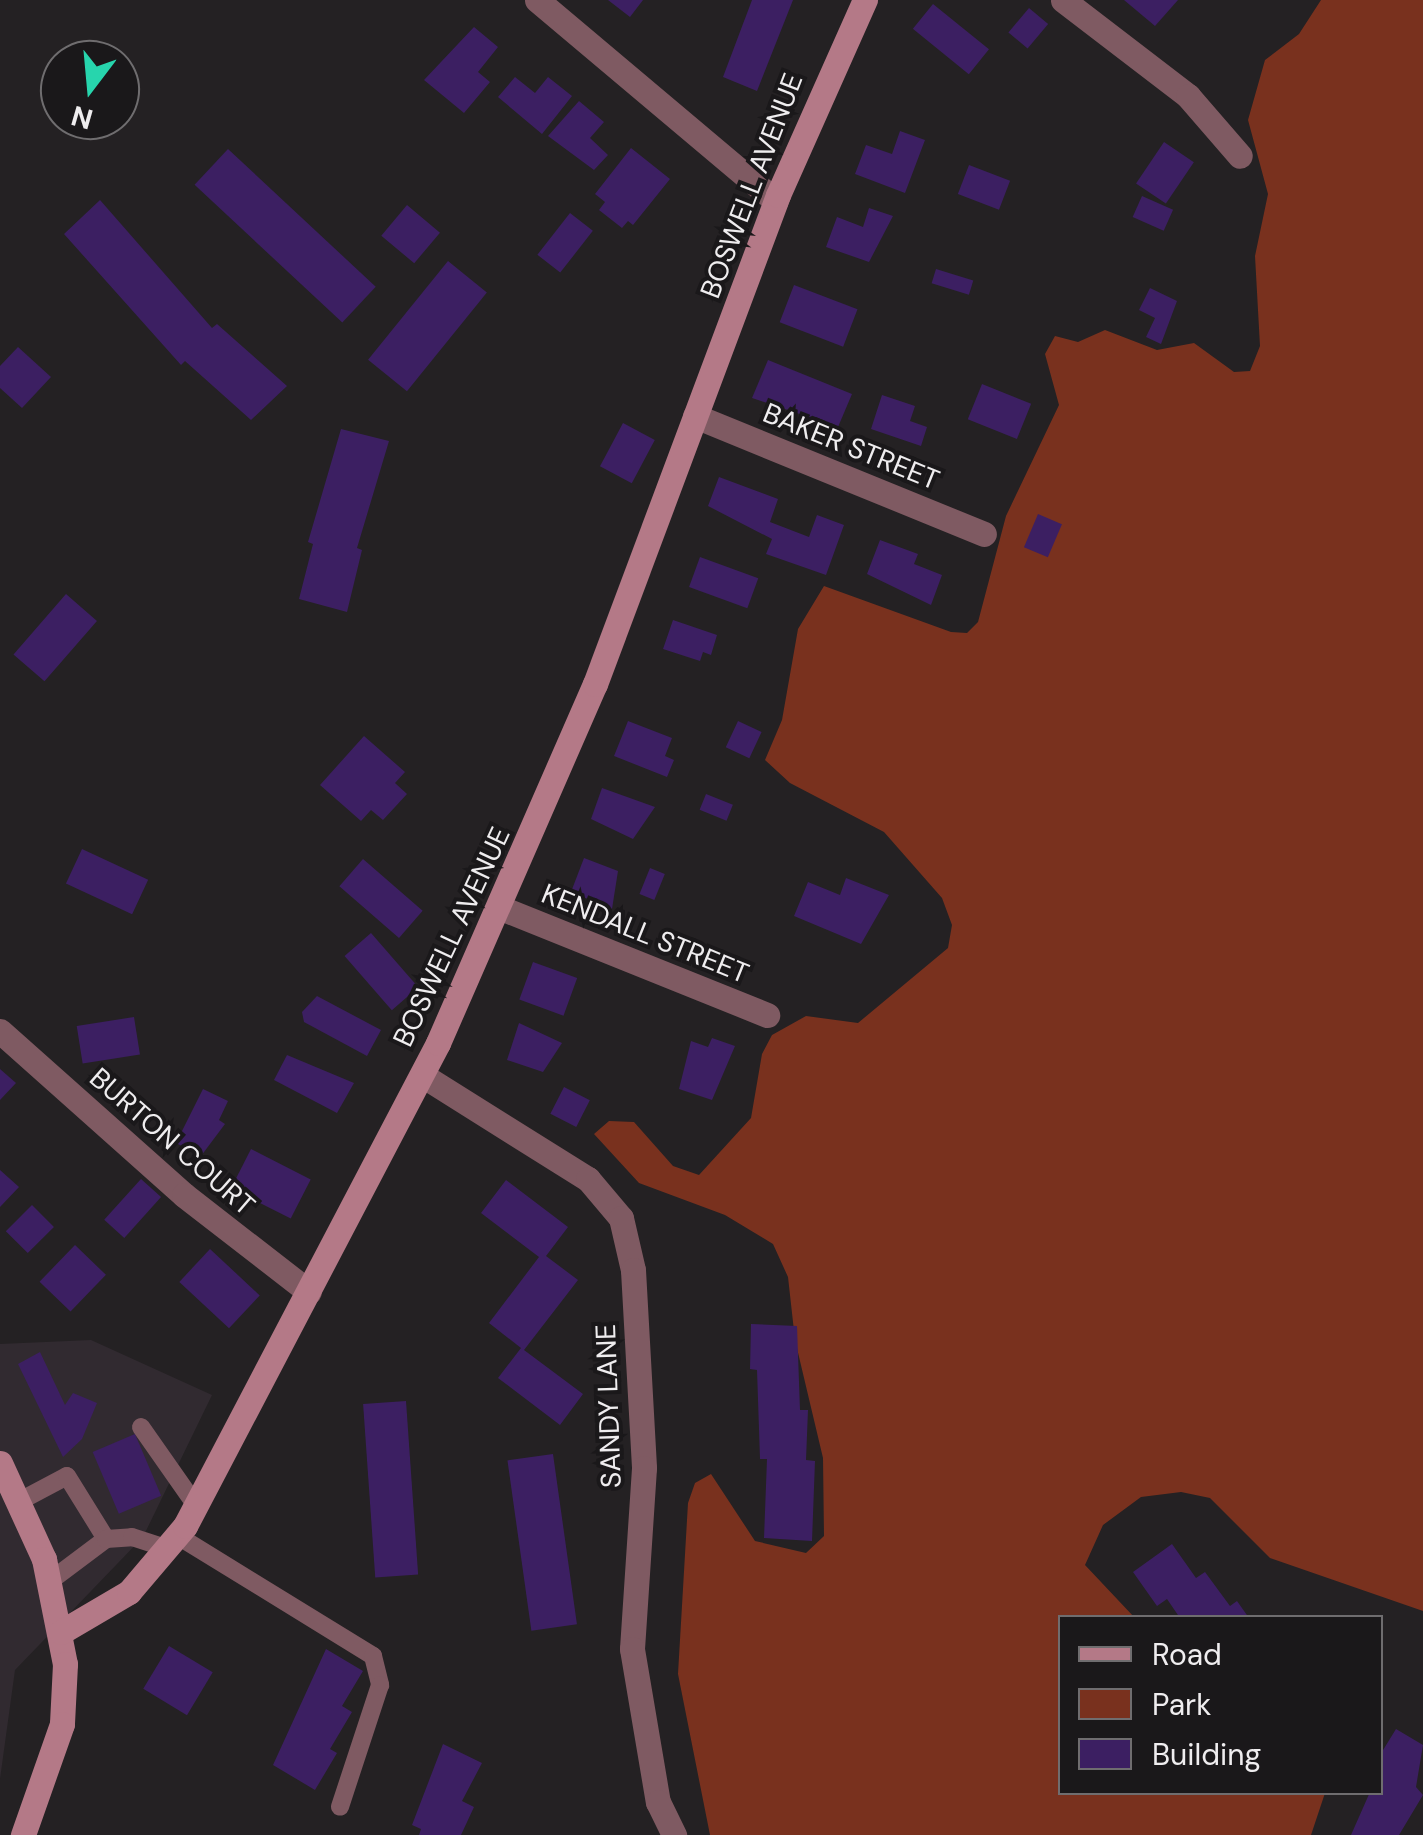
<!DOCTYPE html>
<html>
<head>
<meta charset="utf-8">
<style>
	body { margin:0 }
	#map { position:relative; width:1423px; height:1835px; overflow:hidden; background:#242123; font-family:"DM Sans",sans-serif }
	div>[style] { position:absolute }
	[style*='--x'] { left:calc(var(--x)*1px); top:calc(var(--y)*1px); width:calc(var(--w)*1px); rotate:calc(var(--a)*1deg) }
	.built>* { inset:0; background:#312a30 }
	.green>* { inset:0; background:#79311e }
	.building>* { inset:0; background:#3c1f62; transform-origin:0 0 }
	.lane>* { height:18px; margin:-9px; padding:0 9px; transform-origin:9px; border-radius:9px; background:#7f5a62 }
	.street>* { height:25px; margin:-12.5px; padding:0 12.5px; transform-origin:12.5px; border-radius:12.5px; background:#7f5a62 }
	.secondary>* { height:25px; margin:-12.5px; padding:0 12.5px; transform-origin:12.5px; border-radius:12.5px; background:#b47987 }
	span { translate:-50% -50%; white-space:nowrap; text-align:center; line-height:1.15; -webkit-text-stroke:8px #1a181a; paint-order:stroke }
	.street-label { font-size:28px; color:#efedef }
	.legend { position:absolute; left:1058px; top:1615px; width:325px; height:180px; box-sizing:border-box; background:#1a181a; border:2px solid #6f6d6f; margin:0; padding:12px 18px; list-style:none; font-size:30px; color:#efedef }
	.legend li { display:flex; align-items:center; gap:20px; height:50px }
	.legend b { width:50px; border:2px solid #6f6d6f }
	.north { position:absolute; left:40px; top:40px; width:100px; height:100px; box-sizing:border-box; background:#1a181a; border:2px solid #6f6d6f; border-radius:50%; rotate:196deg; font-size:28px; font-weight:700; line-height:40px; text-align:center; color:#efedef }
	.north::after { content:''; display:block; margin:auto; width:35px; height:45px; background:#27d5ad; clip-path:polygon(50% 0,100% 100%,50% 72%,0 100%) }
</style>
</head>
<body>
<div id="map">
	<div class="built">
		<i style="clip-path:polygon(91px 1340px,212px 1395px,143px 1537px,15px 1670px,0 1779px,0 1344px)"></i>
	</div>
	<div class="green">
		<i style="clip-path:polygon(1321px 0,1423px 0,1423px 1611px,1270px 1558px,1210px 1498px,1181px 1492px,1141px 1497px,1103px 1525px,1085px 1565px,1134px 1617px,1060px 1618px,1060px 1792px,1325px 1793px,1311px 1835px,710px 1835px,678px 1674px,688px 1503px,695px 1483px,711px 1474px,755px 1541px,806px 1553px,824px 1536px,823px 1458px,795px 1340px,788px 1277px,773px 1244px,725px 1215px,639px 1183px,594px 1134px,609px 1121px,634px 1122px,673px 1166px,699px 1175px,751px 1118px,762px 1054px,772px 1035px,806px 1016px,858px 1023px,948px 948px,952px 925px,942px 898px,884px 832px,790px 783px,765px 760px,782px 720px,798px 629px,824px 586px,951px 632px,967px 633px,978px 622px,1006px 516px,1059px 405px,1045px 354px,1055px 336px,1078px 342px,1105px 330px,1157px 350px,1194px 343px,1234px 372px,1250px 371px,1260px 346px,1255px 256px,1268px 194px,1248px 120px,1265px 60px,1299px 34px)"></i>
	</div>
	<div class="building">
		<i style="clip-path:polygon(608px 0,643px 0,630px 17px)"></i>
		<i style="clip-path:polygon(752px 0,793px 0,757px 91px,723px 77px)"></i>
		<i style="clip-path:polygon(1124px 0,1178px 0,1155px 26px)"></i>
		<i style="left:933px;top:4px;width:72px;height:32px;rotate:39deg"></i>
		<i style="left:1029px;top:8px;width:25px;height:32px;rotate:40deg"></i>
		<i style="clip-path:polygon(474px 27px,498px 47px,478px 72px,490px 82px,464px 113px,424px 80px)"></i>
		<i style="clip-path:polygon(515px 77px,535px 93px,548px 77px,572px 96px,542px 134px,498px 97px)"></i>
		<i style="clip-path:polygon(579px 101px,604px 122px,590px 138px,608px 155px,594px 170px,548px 136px)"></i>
		<i style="clip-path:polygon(900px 131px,925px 140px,905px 193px,855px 174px,866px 145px,892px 154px)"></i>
		<i style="left:1164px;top:142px;width:36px;height:50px;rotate:34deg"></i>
		<i style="clip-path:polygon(631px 148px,670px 179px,633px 225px,628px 221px,622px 228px,599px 210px,605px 202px,595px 194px)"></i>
		<i style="left:228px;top:149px;width:202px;height:49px;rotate:43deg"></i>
		<i style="left:969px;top:165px;width:44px;height:31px;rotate:21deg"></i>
		<i style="left:1142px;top:196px;width:34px;height:23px;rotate:24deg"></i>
		<i style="clip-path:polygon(100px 200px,212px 328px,217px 324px,287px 386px,251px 420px,185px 361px,181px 365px,64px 234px)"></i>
		<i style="left:407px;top:205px;width:43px;height:40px;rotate:40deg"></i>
		<i style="clip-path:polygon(869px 208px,893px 216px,869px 262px,826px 247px,837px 217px,863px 227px)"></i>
		<i style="left:570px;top:213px;width:29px;height:53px;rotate:38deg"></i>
		<i style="left:448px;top:261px;width:50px;height:127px;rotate:39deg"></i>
		<i style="left:936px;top:269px;width:39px;height:15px;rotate:17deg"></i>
		<i style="left:794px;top:285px;width:68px;height:40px;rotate:21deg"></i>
		<i style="clip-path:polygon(1150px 288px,1177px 301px,1161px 344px,1146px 337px,1155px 318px,1139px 310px)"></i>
		<i style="clip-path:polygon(18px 347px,51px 377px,22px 408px,0 388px,0 366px)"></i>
		<i style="clip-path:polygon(768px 360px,852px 394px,838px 427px,752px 398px)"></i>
		<i style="left:982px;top:384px;width:53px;height:38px;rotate:22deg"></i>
		<i style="clip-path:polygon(882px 395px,915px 406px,910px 421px,927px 427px,921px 446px,871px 429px)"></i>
		<i style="left:623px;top:423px;width:36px;height:49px;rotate:28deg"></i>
		<i style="clip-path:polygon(341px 429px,389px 441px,357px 548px,362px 550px,347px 612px,299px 599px,313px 544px,308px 542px)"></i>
		<i style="clip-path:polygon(719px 477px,778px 499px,770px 522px,809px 537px,817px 515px,844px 525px,826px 575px,766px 554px,772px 539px,708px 506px)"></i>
		<i style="left:1038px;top:514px;width:26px;height:36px;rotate:23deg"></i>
		<i style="clip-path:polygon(880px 540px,918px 554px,914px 564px,942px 575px,931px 605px,867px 574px)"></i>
		<i style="left:700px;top:557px;width:62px;height:32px;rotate:20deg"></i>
		<i style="left:66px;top:594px;width:41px;height:80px;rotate:41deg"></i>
		<i style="clip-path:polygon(673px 620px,717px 635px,711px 655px,703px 652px,700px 661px,663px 649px)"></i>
		<i style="clip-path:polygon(628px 721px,672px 738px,665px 756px,674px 760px,667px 777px,614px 756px)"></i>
		<i style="left:738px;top:721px;width:26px;height:29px;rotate:25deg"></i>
		<i style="clip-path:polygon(364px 736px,405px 772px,395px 783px,407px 794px,383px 820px,371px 810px,361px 821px,320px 785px)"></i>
		<i style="clip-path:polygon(602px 788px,655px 807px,633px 839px,591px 819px)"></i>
		<i style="left:706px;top:794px;width:29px;height:17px;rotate:22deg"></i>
		<i style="left:82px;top:849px;width:73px;height:38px;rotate:25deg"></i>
		<i style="clip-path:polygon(584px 858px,618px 871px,612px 909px,571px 892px)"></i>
		<i style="left:363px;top:859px;width:79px;height:36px;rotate:41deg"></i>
		<i style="left:650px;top:868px;width:16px;height:28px;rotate:22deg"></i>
		<i style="clip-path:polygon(846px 878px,889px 895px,861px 944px,794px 916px,808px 882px,840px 895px)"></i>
		<i style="left:371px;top:933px;width:72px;height:35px;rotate:49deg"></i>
		<i style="left:533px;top:962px;width:47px;height:40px;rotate:20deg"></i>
		<i style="clip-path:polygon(317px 996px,381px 1030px,367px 1056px,304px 1022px,302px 1012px)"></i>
		<i style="left:134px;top:1017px;width:38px;height:58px;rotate:81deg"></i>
		<i style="clip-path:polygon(519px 1023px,562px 1043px,543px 1072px,507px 1060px)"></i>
		<i style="clip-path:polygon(712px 1038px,735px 1046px,712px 1100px,679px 1089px,691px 1041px,708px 1047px)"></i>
		<i style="clip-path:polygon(287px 1055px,354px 1083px,337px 1113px,274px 1080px)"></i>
		<i style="clip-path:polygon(0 1069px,16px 1083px,0 1100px)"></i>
		<i style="left:564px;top:1087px;width:29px;height:30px;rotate:27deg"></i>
		<i style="clip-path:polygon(203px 1089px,228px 1101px,219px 1120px,225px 1124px,201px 1156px,176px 1143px)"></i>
		<i style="left:251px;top:1149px;width:67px;height:44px;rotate:27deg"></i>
		<i style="clip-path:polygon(0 1170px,19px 1187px,0 1207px)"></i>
		<i style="left:141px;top:1179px;width:27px;height:55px;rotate:42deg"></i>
		<i style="clip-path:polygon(506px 1180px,568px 1227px,546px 1256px,578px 1280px,524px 1350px,583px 1394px,560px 1425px,498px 1378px,521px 1348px,489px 1323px,539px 1257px,481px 1213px)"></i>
		<i style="left:32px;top:1205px;width:31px;height:37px;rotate:45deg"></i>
		<i style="left:75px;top:1245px;width:43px;height:51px;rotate:44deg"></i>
		<i style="left:210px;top:1249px;width:68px;height:45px;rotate:43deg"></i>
		<i style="clip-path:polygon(751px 1324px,797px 1326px,800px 1410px,808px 1410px,806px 1460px,815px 1461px,812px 1541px,764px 1538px,767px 1459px,760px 1459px,757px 1370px,750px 1369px)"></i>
		<i style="clip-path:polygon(40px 1352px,65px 1405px,73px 1393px,97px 1403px,82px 1439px,63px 1457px,18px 1364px)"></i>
		<i style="left:406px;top:1401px;width:174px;height:43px;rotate:86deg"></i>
		<i style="left:135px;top:1434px;width:67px;height:46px;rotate:67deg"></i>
		<i style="left:553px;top:1454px;width:172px;height:46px;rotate:82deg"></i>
		<i style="clip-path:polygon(1172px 1544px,1196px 1578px,1205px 1572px,1230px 1606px,1237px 1601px,1249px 1618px,1180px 1618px,1167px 1599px,1157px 1606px,1133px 1572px)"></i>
		<i style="left:169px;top:1646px;width:51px;height:50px;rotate:31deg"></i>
		<i style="clip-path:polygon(326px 1649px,363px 1671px,342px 1706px,352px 1712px,330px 1749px,337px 1753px,315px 1790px,273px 1765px)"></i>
		<i style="clip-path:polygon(1396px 1729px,1423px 1745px,1416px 1787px,1423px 1795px,1399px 1835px,1351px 1835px,1370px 1792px,1380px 1792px,1380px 1755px)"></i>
		<i style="clip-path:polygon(443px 1744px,482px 1763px,462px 1801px,474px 1807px,461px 1835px,419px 1835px,421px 1829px,412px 1825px)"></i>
	</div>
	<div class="lane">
		<i style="--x:141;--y:1427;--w:98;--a:55"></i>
		<i style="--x:18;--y:1502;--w:55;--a:-28"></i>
		<i style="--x:67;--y:1476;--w:74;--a:58.2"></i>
		<i style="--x:106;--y:1539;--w:70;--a:143.1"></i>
		<i style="--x:178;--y:1536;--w:229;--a:31.6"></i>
		<i style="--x:373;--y:1656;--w:30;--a:76"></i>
		<i style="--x:380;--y:1685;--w:128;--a:108.2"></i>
		<i style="--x:106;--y:1539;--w:26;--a:-4"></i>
		<i style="--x:132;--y:1537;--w:38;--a:18"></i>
	</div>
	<div class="street">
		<i style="--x:537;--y:0;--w:312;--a:40.1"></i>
		<i style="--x:1063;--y:0;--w:158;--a:37.5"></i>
		<i style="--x:1188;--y:96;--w:79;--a:49.1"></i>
		<i style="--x:695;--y:416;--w:312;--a:22.2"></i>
		<i style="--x:501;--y:908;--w:287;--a:21.9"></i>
		<i style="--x:0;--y:1031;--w:246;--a:41.7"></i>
		<i style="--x:184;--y:1195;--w:158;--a:37.8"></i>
		<i style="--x:422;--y:1075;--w:196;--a:32.1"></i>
		<i style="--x:588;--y:1179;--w:51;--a:49.8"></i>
		<i style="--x:621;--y:1218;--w:53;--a:77"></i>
		<i style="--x:633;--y:1270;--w:198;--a:86.8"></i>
		<i style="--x:644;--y:1468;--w:181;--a:93.8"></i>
		<i style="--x:632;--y:1649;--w:155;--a:80.4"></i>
		<i style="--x:658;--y:1802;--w:37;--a:64"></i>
	</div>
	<div class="secondary">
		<i style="--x:0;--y:1463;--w:106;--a:65.4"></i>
		<i style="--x:44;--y:1559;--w:107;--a:78.7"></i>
		<i style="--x:65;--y:1664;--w:60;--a:92.9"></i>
		<i style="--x:62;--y:1724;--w:118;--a:109.4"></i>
		<i style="--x:61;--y:1632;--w:79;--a:-30.5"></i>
		<i style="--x:129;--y:1592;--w:87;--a:-49.7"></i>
		<i style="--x:185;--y:1526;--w:545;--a:-62.35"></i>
		<i style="--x:438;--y:1043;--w:392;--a:-66.4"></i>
		<i style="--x:595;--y:684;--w:522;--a:-69.48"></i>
		<i style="--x:778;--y:195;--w:214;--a:-66"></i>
	</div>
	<div class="street-label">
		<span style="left:752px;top:186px;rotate:-69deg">BOSWELL AVENUE</span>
		<span style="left:851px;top:447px;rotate:22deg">BAKER STREET</span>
		<span style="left:645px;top:934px;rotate:22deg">KENDALL STREET</span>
		<span style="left:452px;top:937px;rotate:-65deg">BOSWELL AVENUE</span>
		<span style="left:172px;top:1142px;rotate:41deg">BURTON COURT</span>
		<span style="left:609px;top:1406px;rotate:-92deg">SANDY LANE</span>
	</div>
	<ul class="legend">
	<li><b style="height:12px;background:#b47987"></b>Road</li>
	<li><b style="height:28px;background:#79311e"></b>Park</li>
	<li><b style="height:28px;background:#3c1f62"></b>Building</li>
	</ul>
	<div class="north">N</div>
</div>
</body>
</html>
